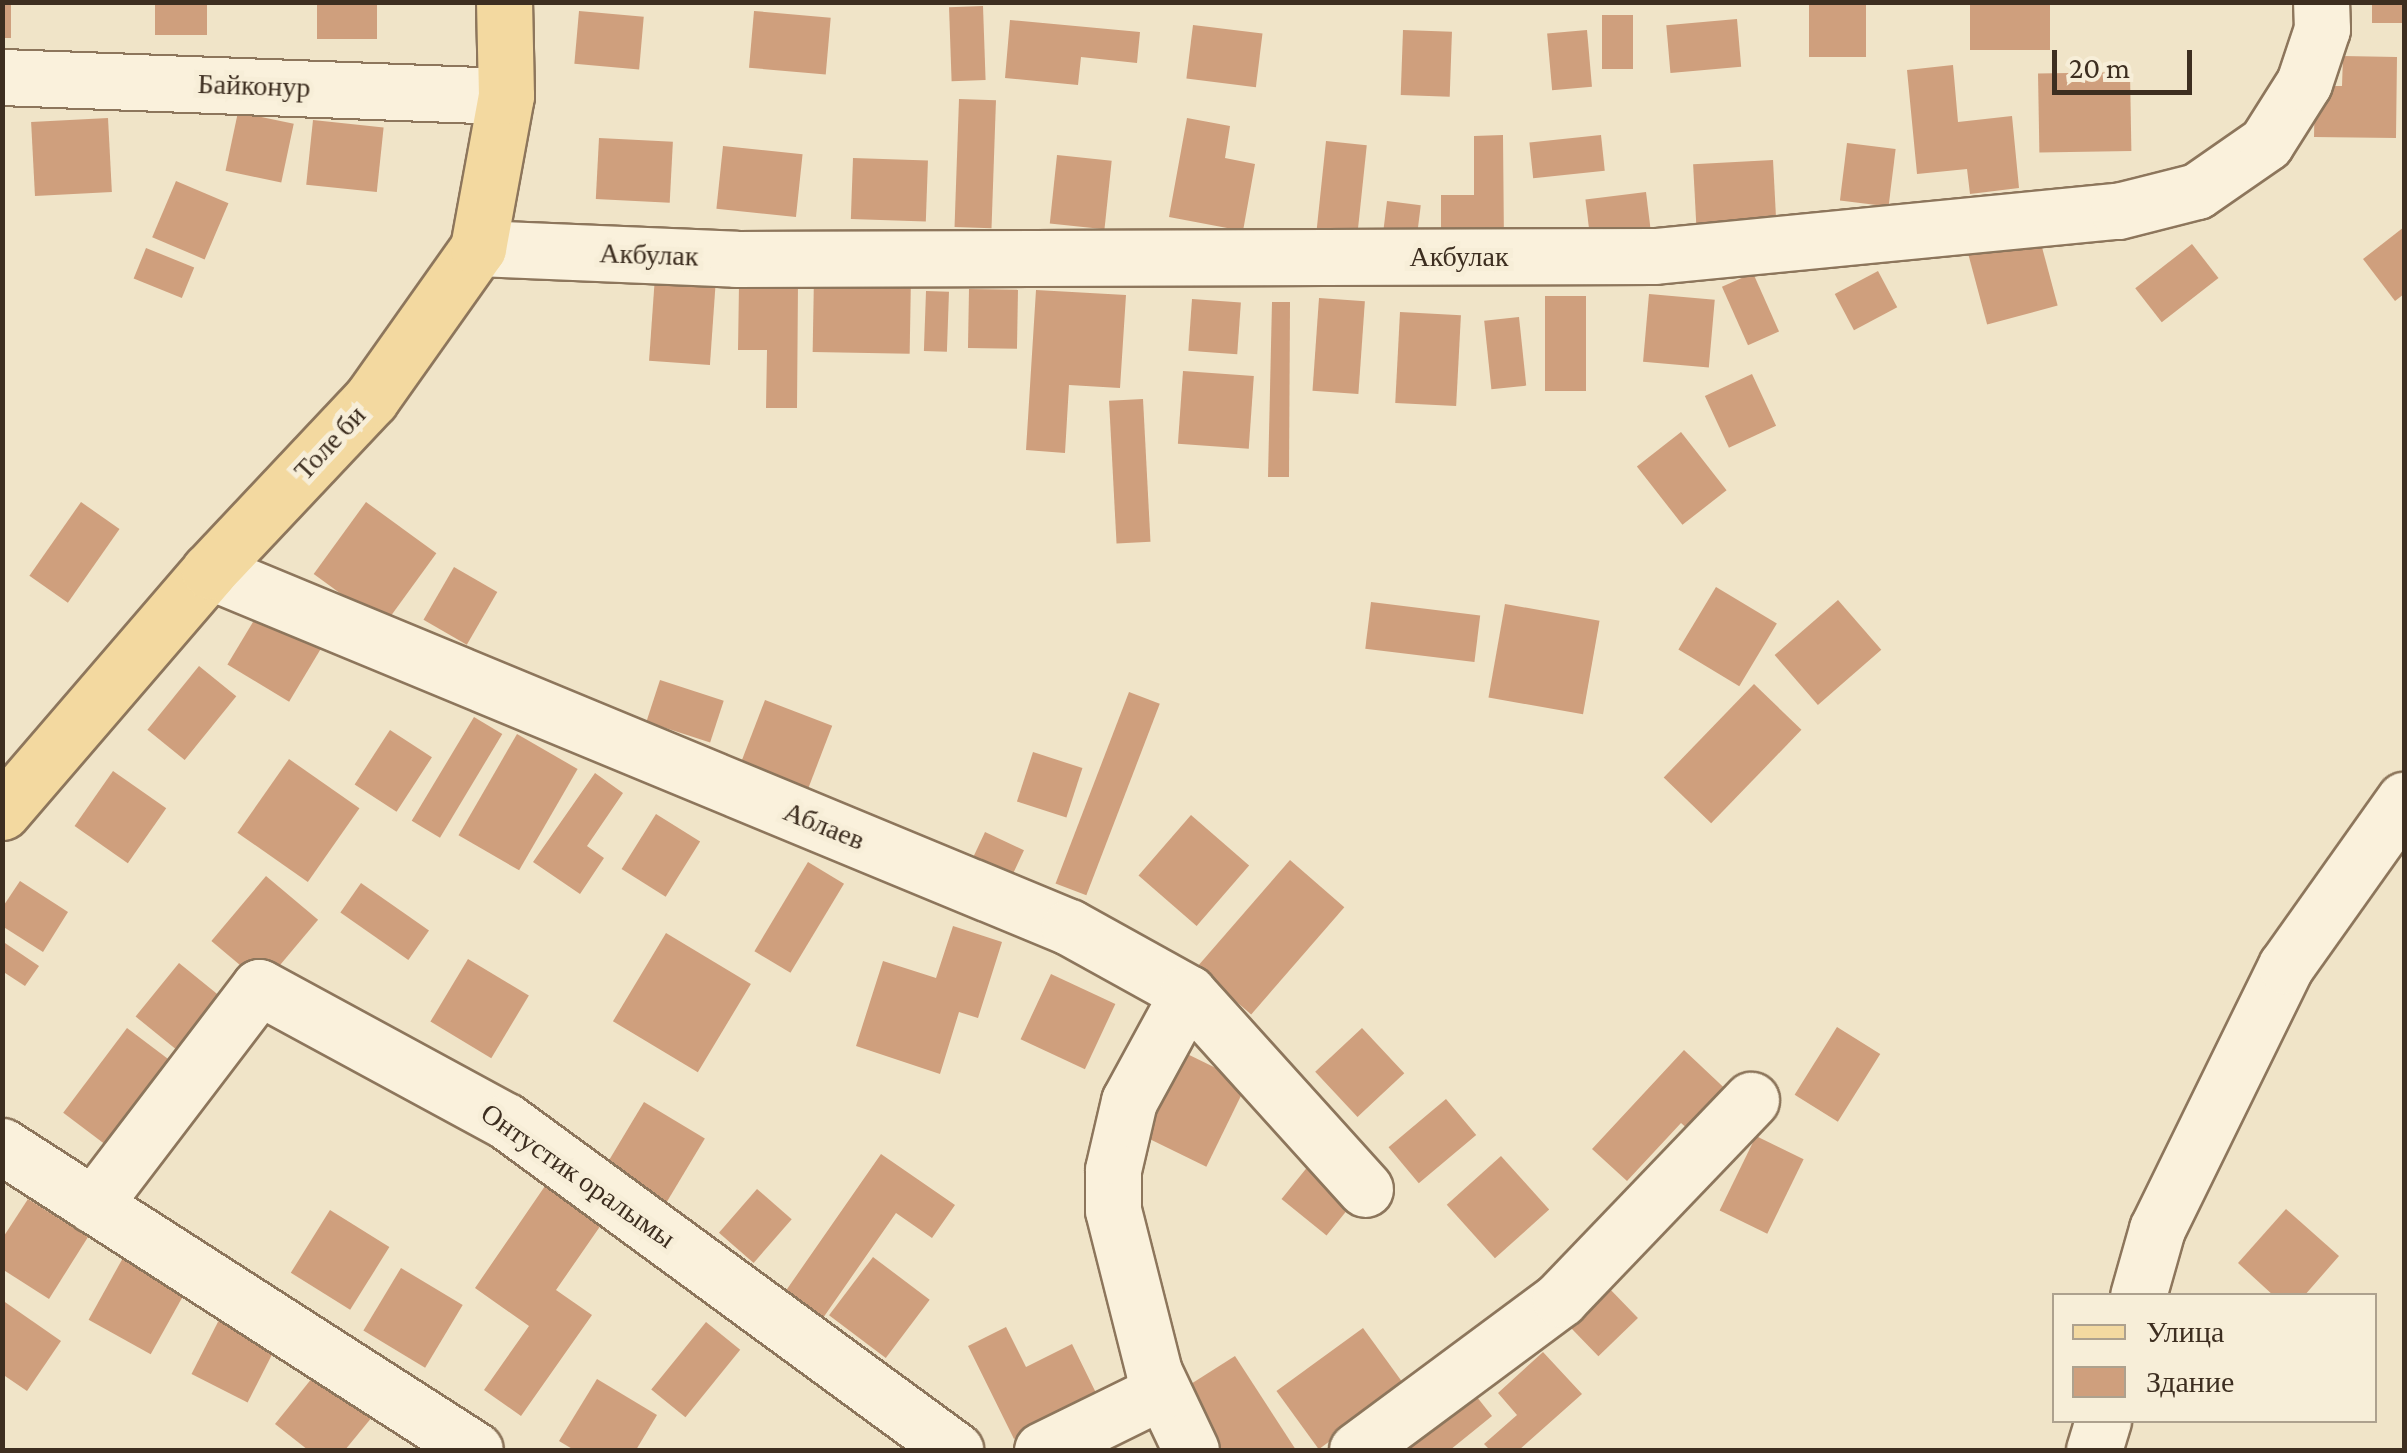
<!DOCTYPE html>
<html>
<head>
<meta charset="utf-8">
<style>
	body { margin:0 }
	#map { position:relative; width:2407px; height:1453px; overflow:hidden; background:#f0e4c8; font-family:"Crimson Pro",serif }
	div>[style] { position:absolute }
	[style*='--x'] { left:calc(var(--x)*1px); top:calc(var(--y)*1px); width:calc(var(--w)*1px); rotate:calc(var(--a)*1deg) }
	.building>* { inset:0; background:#cf9f7d; transform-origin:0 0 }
	.roads { filter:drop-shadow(2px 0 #8d765c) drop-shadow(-2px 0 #8d765c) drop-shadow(0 2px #8d765c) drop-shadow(0 -2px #8d765c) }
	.minor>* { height:55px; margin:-27.5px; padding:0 27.5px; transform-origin:27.5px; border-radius:27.5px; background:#faf1dc }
	.major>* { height:55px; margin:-27.5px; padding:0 27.5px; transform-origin:27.5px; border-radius:27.5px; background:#f3d9a0 }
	span { translate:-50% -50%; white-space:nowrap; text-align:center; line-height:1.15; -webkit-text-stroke:10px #f7eed8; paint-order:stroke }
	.street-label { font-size:28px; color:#3d2e20 }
	.frame { position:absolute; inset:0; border:5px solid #3d2e20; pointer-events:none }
	.legend { position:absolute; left:2052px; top:1293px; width:325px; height:130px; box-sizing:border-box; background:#f7eed8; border:2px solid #ada18e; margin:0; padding:12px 18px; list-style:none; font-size:30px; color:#3d2e20 }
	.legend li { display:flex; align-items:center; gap:20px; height:50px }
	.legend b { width:50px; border:2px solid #ada18e }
	.scale { position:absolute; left:2052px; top:50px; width:140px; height:45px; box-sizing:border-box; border:5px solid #3d2e20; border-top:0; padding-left:12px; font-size:30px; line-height:35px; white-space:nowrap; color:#3d2e20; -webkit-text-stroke:8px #f7eed8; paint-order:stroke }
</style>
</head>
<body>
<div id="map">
	<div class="building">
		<i style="left:2px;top:2px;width:9px;height:36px"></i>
		<i style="left:155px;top:2px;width:52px;height:33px"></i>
		<i style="left:317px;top:2px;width:60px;height:37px"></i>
		<i style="left:1809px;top:2px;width:57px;height:55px"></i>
		<i style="left:1970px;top:2px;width:80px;height:48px"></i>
		<i style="left:2372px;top:2px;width:32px;height:21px"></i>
		<i style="left:983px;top:6px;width:74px;height:34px;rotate:88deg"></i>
		<i style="left:579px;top:11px;width:65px;height:53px;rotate:5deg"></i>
		<i style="left:754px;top:11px;width:77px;height:57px;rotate:5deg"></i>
		<i style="left:1602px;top:15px;width:31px;height:54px"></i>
		<i style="left:1737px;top:19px;width:48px;height:71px;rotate:85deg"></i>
		<i style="clip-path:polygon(1010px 20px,1140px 32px,1137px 63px,1081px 57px,1078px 85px,1005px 78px)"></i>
		<i style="left:1193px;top:25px;width:70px;height:54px;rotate:7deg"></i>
		<i style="left:1403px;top:30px;width:49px;height:65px;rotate:2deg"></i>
		<i style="left:1587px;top:30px;width:57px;height:40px;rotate:85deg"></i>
		<i style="clip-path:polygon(2343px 56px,2397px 57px,2396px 138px,2314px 137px,2315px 86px,2342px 86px)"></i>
		<i style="clip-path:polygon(1953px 65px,1958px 122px,2012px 116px,2019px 188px,1970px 194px,1967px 169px,1917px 174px,1907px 70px)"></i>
		<i style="left:2130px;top:72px;width:79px;height:92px;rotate:89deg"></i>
		<i style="left:959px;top:99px;width:37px;height:128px;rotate:2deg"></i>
		<i style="left:238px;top:112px;width:57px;height:60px;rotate:12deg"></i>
		<i style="left:108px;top:118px;width:74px;height:77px;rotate:87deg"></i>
		<i style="clip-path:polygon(1187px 118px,1230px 126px,1225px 158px,1255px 164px,1243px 231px,1169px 217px)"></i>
		<i style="left:313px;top:120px;width:71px;height:65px;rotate:6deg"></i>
		<i style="clip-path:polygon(1503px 135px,1504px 245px,1441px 245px,1441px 195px,1474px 195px,1474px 136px)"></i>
		<i style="left:1601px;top:135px;width:36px;height:72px;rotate:84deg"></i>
		<i style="left:599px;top:138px;width:74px;height:61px;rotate:3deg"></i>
		<i style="left:1326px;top:141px;width:41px;height:89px;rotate:6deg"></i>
		<i style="left:1847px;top:143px;width:49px;height:58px;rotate:7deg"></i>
		<i style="left:723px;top:146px;width:80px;height:63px;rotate:6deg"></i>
		<i style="left:1057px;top:155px;width:55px;height:69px;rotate:6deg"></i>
		<i style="left:853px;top:158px;width:75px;height:61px;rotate:2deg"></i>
		<i style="left:1773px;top:160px;width:64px;height:80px;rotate:87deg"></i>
		<i style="left:176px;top:181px;width:57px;height:61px;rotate:23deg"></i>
		<i style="left:1646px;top:192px;width:40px;height:61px;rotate:83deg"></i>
		<i style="left:1387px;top:201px;width:34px;height:44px;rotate:7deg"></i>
		<i style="clip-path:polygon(2404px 227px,2404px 294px,2395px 301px,2363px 259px)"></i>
		<i style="left:2039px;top:236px;width:72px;height:73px;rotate:75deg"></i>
		<i style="left:2192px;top:244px;width:43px;height:72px;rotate:52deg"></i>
		<i style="left:146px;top:248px;width:52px;height:33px;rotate:22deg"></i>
		<i style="left:1878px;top:271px;width:41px;height:49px;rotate:62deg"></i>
		<i style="left:1753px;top:273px;width:64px;height:34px;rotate:66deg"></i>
		<i style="left:814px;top:275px;width:97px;height:77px;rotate:1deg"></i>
		<i style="left:655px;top:276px;width:61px;height:85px;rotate:4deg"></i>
		<i style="clip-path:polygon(739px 284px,798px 284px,797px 408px,766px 408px,767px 350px,738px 350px)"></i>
		<i style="left:969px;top:289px;width:49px;height:59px;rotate:1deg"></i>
		<i style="clip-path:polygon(1036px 290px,1126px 295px,1120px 388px,1069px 385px,1065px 453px,1026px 450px)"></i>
		<i style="left:926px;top:291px;width:23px;height:60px;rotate:2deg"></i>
		<i style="left:1649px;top:294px;width:66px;height:68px;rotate:5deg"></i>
		<i style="left:1586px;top:296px;width:95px;height:41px;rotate:90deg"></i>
		<i style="left:1319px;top:298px;width:46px;height:93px;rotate:4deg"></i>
		<i style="left:1192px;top:299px;width:49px;height:52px;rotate:4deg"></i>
		<i style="clip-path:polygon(1272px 302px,1290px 302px,1289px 477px,1268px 477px)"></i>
		<i style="left:1400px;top:312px;width:61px;height:91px;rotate:3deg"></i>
		<i style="left:1519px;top:317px;width:69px;height:35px;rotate:84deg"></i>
		<i style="left:1183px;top:371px;width:71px;height:73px;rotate:4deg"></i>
		<i style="left:1752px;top:374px;width:57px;height:52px;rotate:65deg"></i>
		<i style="left:1143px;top:399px;width:143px;height:34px;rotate:87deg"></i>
		<i style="left:1681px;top:432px;width:74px;height:56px;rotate:52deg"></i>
		<i style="left:81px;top:502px;width:47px;height:90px;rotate:35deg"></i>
		<i style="left:366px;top:502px;width:87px;height:89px;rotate:36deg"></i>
		<i style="left:454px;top:567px;width:50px;height:61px;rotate:30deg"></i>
		<i style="left:1716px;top:587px;width:71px;height:73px;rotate:31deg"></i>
		<i style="left:1838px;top:600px;width:66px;height:84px;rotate:49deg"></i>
		<i style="left:265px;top:602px;width:72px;height:73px;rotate:31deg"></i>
		<i style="left:1371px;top:602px;width:110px;height:47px;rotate:7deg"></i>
		<i style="left:1505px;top:604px;width:96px;height:95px;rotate:10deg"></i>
		<i style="left:199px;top:666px;width:48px;height:82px;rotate:39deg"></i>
		<i style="left:660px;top:680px;width:67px;height:44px;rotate:18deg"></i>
		<i style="left:1754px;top:684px;width:66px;height:130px;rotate:44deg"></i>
		<i style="left:1129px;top:692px;width:33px;height:205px;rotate:21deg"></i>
		<i style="left:765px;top:700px;width:72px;height:74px;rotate:21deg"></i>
		<i style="left:474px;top:717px;width:33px;height:121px;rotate:31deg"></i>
		<i style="left:390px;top:730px;width:50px;height:65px;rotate:33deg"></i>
		<i style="left:517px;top:734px;width:70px;height:117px;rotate:30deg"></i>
		<i style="left:1033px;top:752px;width:52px;height:52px;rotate:18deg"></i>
		<i style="left:289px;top:759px;width:86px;height:90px;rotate:35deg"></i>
		<i style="left:113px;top:771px;width:65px;height:67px;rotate:35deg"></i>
		<i style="clip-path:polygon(595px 773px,623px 793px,587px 846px,604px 858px,580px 894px,533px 862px)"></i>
		<i style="left:656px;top:814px;width:52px;height:65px;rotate:32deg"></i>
		<i style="left:1191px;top:815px;width:77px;height:80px;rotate:41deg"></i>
		<i style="left:985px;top:832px;width:43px;height:31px;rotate:25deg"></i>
		<i style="left:1290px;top:860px;width:72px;height:142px;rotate:41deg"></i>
		<i style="left:808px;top:862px;width:42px;height:104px;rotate:31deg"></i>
		<i style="left:266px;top:876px;width:68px;height:85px;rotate:40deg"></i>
		<i style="clip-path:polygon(20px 881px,68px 912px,43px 952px,2px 926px,2px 908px)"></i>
		<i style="left:361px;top:883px;width:83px;height:36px;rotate:35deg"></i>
		<i style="clip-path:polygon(953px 926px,1002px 942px,978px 1018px,959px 1012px,940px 1074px,856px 1046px,883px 961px,936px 978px)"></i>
		<i style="left:666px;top:933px;width:99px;height:103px;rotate:31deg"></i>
		<i style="clip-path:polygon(2px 941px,39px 966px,25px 986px,2px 971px)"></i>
		<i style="left:468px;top:959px;width:71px;height:73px;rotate:31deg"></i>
		<i style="left:179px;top:963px;width:67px;height:69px;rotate:39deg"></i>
		<i style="left:1051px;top:974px;width:71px;height:72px;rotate:25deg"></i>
		<i style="left:1837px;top:1027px;width:51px;height:80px;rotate:32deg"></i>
		<i style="left:127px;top:1028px;width:76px;height:106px;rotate:37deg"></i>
		<i style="left:1362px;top:1028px;width:62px;height:64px;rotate:47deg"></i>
		<i style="left:1177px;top:1049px;width:78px;height:93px;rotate:26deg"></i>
		<i style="clip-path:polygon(1684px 1050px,1735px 1098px,1698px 1138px,1681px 1123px,1627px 1181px,1592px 1149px)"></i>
		<i style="left:1446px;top:1099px;width:47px;height:75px;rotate:50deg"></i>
		<i style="left:644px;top:1102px;width:71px;height:74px;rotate:31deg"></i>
		<i style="left:1756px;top:1136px;width:53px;height:83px;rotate:26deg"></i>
		<i style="clip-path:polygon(881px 1154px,955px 1205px,932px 1238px,896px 1213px,823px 1318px,785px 1292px)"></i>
		<i style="left:1318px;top:1154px;width:58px;height:58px;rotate:39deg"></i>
		<i style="left:1501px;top:1156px;width:72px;height:73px;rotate:48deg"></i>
		<i style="clip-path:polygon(545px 1186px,601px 1225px,556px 1290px,592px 1315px,521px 1416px,484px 1390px,529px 1326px,475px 1288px)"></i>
		<i style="left:757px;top:1189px;width:46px;height:58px;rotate:41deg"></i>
		<i style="clip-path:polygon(28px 1199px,88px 1237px,49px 1299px,2px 1269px,2px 1239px)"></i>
		<i style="clip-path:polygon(2286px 1209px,2339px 1256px,2304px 1296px,2274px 1296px,2238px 1263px)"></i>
		<i style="left:330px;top:1210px;width:70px;height:74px;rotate:32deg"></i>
		<i style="left:124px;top:1256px;width:71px;height:73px;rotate:29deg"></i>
		<i style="left:873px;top:1257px;width:71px;height:73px;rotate:37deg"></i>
		<i style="left:401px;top:1268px;width:72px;height:73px;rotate:31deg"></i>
		<i style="left:1606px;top:1285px;width:46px;height:55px;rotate:46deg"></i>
		<i style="clip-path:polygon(2px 1300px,61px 1341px,27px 1391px,2px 1374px)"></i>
		<i style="left:221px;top:1316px;width:63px;height:65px;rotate:27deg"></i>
		<i style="left:706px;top:1322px;width:44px;height:87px;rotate:39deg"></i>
		<i style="clip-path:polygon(1006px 1327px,1026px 1367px,1072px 1344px,1098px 1397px,1014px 1439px,968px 1346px)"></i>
		<i style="left:1363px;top:1328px;width:72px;height:107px;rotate:54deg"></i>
		<i style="clip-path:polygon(1543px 1352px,1582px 1394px,1519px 1450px,1490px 1450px,1484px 1444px,1517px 1415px,1498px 1393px)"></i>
		<i style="clip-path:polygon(1235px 1356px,1296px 1450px,1222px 1450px,1183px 1389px)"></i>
		<i style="clip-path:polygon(321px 1367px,377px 1411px,345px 1450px,308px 1450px,275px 1424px)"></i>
		<i style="clip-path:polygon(597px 1379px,657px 1415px,636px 1450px,574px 1450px,559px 1441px)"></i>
		<i style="clip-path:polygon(1469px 1387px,1492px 1416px,1450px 1450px,1392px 1450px)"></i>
	</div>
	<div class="roads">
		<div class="minor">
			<i style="--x:2;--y:77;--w:504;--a:2.16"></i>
			<i style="--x:478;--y:248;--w:258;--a:2.4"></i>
			<i style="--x:736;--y:259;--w:919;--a:-0.19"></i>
			<i style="--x:1655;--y:256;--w:465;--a:-5.6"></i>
			<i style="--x:2118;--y:211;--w:81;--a:-14.2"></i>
			<i style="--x:2197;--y:191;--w:84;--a:-34.8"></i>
			<i style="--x:2266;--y:143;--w:71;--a:-57.7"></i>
			<i style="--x:2304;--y:83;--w:57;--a:-71.6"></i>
			<i style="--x:2322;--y:29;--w:27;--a:-92"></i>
			<i style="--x:209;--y:571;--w:931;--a:22.49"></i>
			<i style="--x:1069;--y:927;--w:136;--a:29"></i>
			<i style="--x:1188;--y:993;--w:264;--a:47.9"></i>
			<i style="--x:1188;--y:993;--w:123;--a:118.6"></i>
			<i style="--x:1129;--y:1101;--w:71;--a:103.1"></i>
			<i style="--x:1113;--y:1170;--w:40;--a:90"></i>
			<i style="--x:1113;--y:1210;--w:167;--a:75.8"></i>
			<i style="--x:1154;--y:1372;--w:86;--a:64.6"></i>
			<i style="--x:2;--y:1146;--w:562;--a:32.73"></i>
			<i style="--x:93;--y:1205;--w:274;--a:-52.7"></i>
			<i style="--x:259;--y:987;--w:281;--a:28.5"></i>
			<i style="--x:506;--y:1121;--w:557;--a:36.23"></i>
			<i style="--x:2138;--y:1296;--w:70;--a:-74.2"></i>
			<i style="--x:2157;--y:1229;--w:293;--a:-63.9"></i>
			<i style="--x:2286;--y:966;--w:204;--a:-54.6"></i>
			<i style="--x:1042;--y:1450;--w:134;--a:-26.2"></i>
			<i style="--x:1357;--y:1450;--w:253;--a:-36.6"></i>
			<i style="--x:1560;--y:1299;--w:276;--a:-46.2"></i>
			<i style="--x:2094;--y:1450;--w:31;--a:-73"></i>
		</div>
		<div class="major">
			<i style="--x:2;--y:812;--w:318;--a:-49.3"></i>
			<i style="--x:209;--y:571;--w:236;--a:-46.7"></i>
			<i style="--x:371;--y:399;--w:185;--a:-54.7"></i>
			<i style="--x:478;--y:248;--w:155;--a:-79.6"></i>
			<i style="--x:506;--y:96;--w:94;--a:-91.2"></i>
		</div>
	</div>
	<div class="street-label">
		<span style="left:254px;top:86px;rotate:2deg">Байконур</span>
		<span style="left:649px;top:255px;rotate:2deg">Акбулак</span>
		<span style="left:1459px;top:257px">Акбулак</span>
		<span style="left:330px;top:443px;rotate:-47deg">Толе би</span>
		<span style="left:824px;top:826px;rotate:22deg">Аблаев</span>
		<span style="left:578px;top:1176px;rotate:35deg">Онтустик оралымы</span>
	</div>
	<div class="frame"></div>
	<ul class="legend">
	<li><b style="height:12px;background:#f3d9a0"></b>Улица</li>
	<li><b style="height:28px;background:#cf9f7d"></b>Здание</li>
	</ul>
	<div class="scale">20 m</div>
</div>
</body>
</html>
